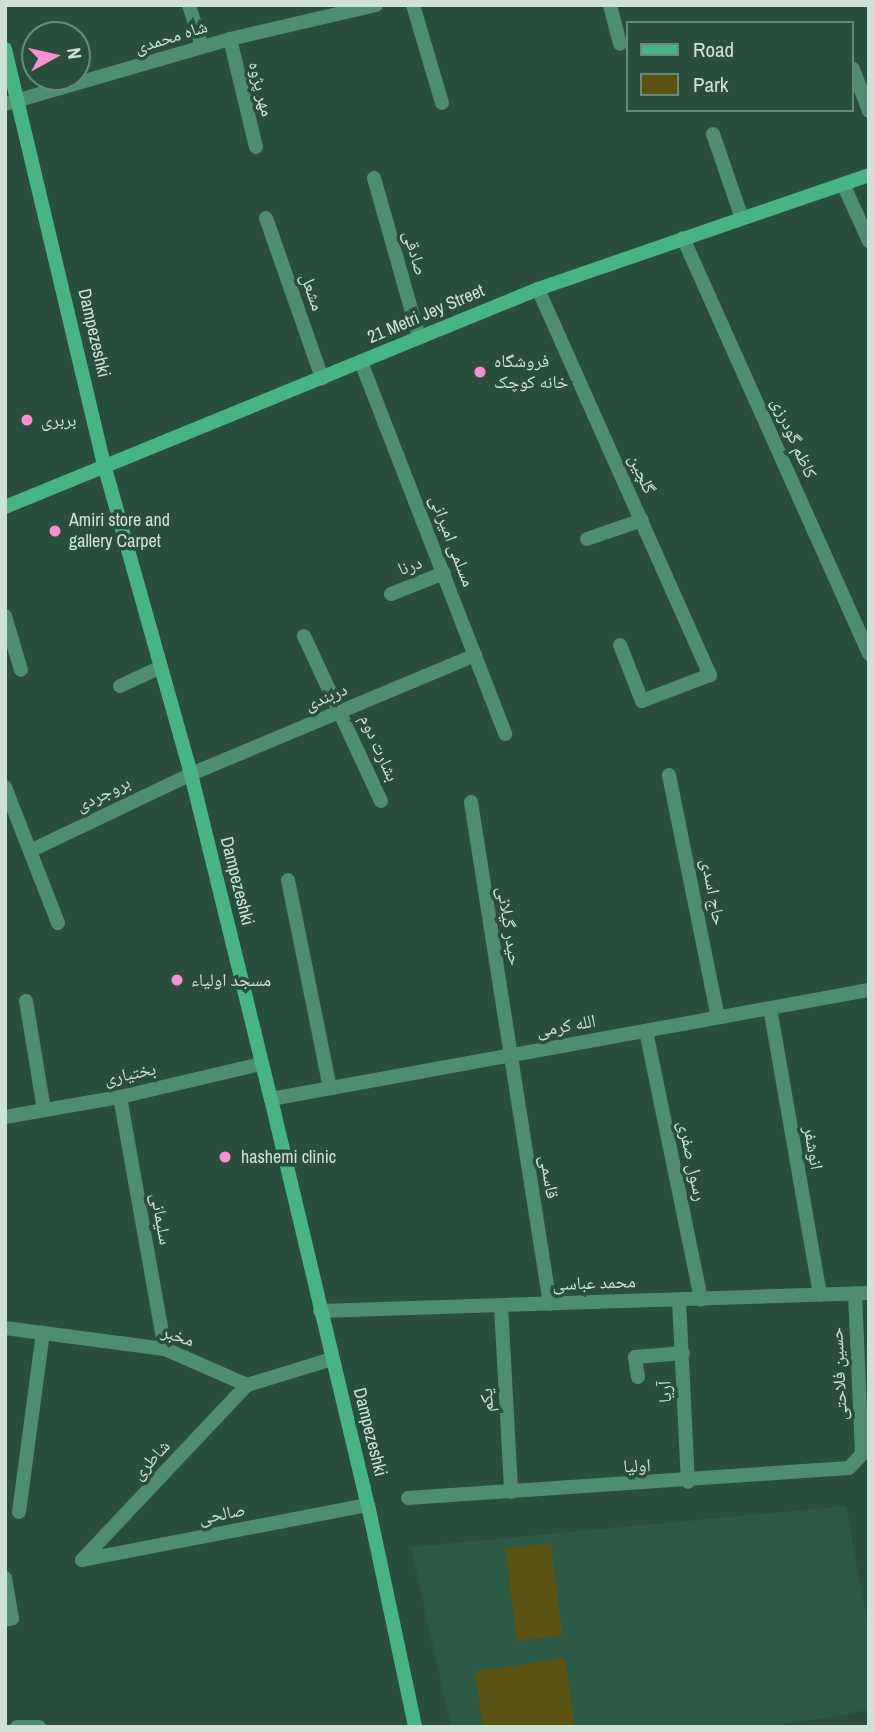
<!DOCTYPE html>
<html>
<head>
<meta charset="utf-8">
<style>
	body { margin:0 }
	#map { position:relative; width:874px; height:1732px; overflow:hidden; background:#294e3d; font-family:"Archivo Narrow","Noto Naskh Arabic",sans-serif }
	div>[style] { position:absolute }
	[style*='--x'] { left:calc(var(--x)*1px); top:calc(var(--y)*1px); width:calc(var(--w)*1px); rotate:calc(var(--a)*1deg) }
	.built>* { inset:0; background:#2b5944 }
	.green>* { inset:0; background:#5a5213; transform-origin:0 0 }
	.lane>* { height:14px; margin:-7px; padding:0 7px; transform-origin:7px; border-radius:7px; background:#4e8d70 }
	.street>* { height:14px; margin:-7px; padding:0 7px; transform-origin:7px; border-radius:7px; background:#4e8d70 }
	.secondary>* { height:14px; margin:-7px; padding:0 7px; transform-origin:7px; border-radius:7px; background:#48b486 }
	.dots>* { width:19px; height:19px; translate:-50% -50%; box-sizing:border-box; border:4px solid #294e3d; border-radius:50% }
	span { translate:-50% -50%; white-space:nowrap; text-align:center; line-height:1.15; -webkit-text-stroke:7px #294e3d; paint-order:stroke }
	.street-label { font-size:18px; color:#cde1d6 }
	.poi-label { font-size:18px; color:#cde1d6 }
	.left { translate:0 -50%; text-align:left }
	.frame { position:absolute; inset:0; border:7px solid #cde1d6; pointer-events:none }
	.legend { position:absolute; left:626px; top:21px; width:228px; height:91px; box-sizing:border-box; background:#294e3d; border:2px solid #6b897a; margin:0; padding:9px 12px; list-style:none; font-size:21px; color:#cde1d6 }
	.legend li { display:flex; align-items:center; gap:14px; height:35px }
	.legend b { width:35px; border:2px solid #6b897a }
	.north { position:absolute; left:21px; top:21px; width:70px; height:70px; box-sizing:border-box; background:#294e3d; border:2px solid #6b897a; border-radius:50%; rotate:82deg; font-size:19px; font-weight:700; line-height:28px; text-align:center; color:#cde1d6 }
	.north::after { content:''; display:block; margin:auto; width:24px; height:32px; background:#f690d0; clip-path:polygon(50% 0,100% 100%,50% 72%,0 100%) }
</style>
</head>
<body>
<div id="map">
	<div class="built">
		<i style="clip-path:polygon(846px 1506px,869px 1633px,869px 1710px,769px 1727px,451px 1727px,411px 1547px)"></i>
	</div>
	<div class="green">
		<i style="left:551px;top:1543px;width:93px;height:46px;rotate:83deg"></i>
		<i style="clip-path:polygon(565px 1658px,575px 1727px,483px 1727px,475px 1672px)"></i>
	</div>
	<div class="lane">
		<i style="--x:189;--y:5;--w:44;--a:72.8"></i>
		<i style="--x:413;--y:5;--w:102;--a:73.5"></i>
		<i style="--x:610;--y:5;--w:40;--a:75.6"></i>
		<i style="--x:230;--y:39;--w:111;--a:76.5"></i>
		<i style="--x:853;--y:69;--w:45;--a:69.1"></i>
		<i style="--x:713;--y:134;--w:89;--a:71"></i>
		<i style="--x:374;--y:178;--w:165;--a:74.2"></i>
		<i style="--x:266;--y:218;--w:170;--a:70.7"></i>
		<i style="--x:5;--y:616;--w:56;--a:73.5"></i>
		<i style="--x:5;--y:787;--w:146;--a:68.7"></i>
		<i style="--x:26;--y:1001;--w:110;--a:80.6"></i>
		<i style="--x:638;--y:1377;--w:20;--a:-99"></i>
		<i style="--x:635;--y:1357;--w:48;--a:-4.8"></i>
		<i style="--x:5;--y:1578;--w:41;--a:80.1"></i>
	</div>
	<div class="street">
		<i style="--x:5;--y:104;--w:234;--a:-16.1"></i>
		<i style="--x:230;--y:39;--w:150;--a:-13.1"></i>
		<i style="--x:843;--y:184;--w:63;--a:65.5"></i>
		<i style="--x:683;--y:238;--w:456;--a:65.9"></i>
		<i style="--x:538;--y:289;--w:423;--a:66"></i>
		<i style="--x:710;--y:675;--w:73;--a:159.1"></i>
		<i style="--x:642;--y:701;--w:60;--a:-111.4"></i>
		<i style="--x:361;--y:362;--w:399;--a:68.8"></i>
		<i style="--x:587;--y:539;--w:58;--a:-19.1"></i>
		<i style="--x:391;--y:594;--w:57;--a:-21.6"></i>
		<i style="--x:304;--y:636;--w:182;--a:65"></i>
		<i style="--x:120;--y:686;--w:45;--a:-24.9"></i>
		<i style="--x:669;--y:775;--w:247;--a:78.6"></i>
		<i style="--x:471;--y:802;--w:508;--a:81.06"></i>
		<i style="--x:32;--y:850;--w:176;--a:-25.5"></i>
		<i style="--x:191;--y:774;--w:308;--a:-22.7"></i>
		<i style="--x:288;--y:880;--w:212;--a:78.6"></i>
		<i style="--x:770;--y:1008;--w:291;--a:80.1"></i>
		<i style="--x:646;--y:1031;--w:274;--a:78.4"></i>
		<i style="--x:120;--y:1097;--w:256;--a:79.9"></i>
		<i style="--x:271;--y:1099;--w:608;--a:-10.33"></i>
		<i style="--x:5;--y:1117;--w:117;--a:-9.9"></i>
		<i style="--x:120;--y:1097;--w:145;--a:-13.2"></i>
		<i style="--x:679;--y:1300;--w:182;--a:87.2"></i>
		<i style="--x:501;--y:1305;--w:187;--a:86.9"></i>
		<i style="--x:320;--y:1311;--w:549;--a:-1.88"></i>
		<i style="--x:5;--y:1328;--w:161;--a:7.5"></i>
		<i style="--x:165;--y:1349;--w:90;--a:23.7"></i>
		<i style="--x:247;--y:1385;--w:89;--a:-17"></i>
		<i style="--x:408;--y:1498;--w:442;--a:-3.9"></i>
		<i style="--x:849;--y:1468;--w:19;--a:-47"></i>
		<i style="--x:862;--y:1454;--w:161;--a:-92.5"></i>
		<i style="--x:19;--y:1512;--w:181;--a:-82.4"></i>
		<i style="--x:82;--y:1560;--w:291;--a:-10.9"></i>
		<i style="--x:82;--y:1560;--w:241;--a:-46.7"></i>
		<i style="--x:5;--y:1620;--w:7;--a:-16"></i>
		<i style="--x:17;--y:1727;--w:22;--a:0"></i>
	</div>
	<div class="secondary">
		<i style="--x:5;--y:49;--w:431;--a:76.6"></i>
		<i style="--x:105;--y:468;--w:318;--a:74.3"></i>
		<i style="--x:191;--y:774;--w:335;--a:76.2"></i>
		<i style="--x:271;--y:1099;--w:417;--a:76.6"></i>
		<i style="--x:368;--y:1505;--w:227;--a:78"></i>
		<i style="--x:5;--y:507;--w:576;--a:-22.24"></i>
		<i style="--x:538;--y:289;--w:350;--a:-19"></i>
	</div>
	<div class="dots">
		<i style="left:480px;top:372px;background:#f690d0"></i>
		<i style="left:27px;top:420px;background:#f690d0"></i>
		<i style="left:55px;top:531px;background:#f690d0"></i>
		<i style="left:177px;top:980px;background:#f690d0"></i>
		<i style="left:225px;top:1157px;background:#f690d0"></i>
	</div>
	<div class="street-label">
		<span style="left:171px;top:37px;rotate:-17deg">شاه محمدی</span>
		<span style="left:261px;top:89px;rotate:76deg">مهر پژوه</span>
		<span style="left:415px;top:253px;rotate:74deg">صادقی</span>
		<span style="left:312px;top:292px;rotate:71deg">مشعل</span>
		<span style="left:426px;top:314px;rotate:-23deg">21 Metri Jey Street</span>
		<span style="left:94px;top:333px;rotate:77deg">Dampezeshki</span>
		<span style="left:794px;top:438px;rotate:66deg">کاظم گودرزی</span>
		<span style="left:642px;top:474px;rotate:66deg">گلچین</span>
		<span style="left:452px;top:541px;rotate:69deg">مسلمی امیرانی</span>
		<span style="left:410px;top:566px;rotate:-21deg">درنا</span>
		<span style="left:326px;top:697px;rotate:-23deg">دربندی</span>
		<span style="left:379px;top:748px;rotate:66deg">بشارت دوم</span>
		<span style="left:103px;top:794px;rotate:-26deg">بروجردی</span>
		<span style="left:237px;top:881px;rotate:76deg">Dampezeshki</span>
		<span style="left:713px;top:892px;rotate:79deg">حاج اسدی</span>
		<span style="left:509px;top:926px;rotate:81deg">حیدر گیلانی</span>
		<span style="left:566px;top:1026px;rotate:-10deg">الله کرمی</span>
		<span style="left:130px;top:1074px;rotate:-12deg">بختیاری</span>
		<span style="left:813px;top:1148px;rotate:80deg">انوشفر</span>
		<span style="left:692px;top:1161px;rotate:78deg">رسول صفری</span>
		<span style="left:549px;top:1177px;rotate:81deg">قاسمی</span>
		<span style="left:161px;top:1219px;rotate:80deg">سلیمانی</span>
		<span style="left:594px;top:1283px;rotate:-2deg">محمد عباسی</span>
		<span style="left:178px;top:1336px;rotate:18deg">مخبر</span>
		<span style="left:839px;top:1374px;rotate:-93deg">حسین فلاحتی</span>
		<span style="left:665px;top:1392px;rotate:-92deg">آریا</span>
		<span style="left:487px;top:1400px;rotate:-93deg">یکم</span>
		<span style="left:370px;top:1432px;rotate:76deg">Dampezeshki</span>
		<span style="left:151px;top:1460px;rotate:-47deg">شاطری</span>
		<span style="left:637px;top:1466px;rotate:-3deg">اولیا</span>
		<span style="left:222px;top:1514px;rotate:-11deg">صالحی</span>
	</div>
	<div class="poi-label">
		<span class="left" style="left:494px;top:372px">فروشگاه<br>خانه کوچک</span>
		<span class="left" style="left:41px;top:420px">بربری</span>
		<span class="left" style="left:69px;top:531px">Amiri store and<br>gallery Carpet</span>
		<span class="left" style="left:191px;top:980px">مسجد اولیاء</span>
		<span class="left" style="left:241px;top:1157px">hashemi clinic</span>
	</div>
	<div class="frame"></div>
	<ul class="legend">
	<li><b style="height:9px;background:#48b486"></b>Road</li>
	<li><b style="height:19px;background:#5a5213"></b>Park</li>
	</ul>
	<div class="north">N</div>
</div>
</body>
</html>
